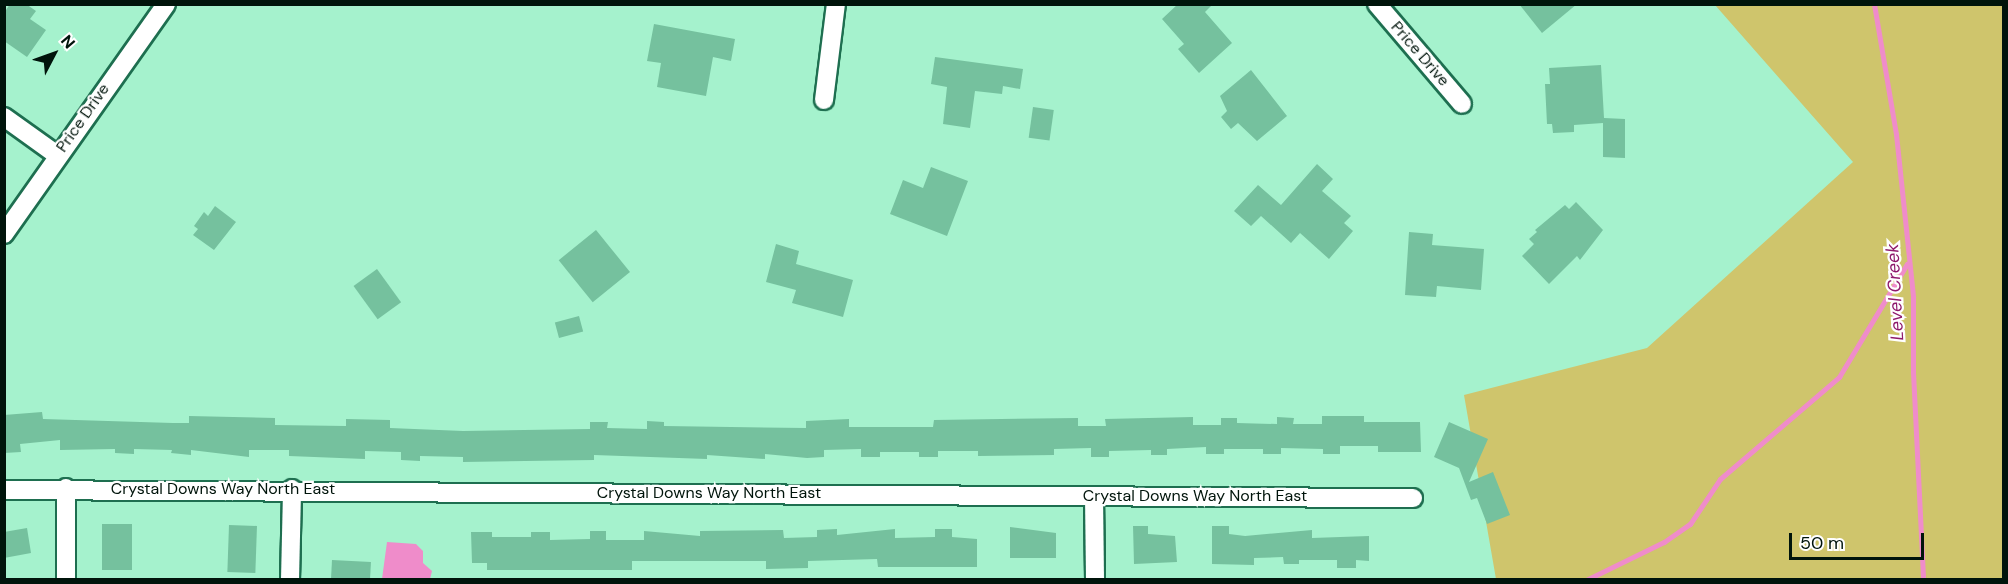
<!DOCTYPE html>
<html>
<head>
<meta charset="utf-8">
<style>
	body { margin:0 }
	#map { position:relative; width:2008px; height:584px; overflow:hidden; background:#a5f2cd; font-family:"DM Sans",sans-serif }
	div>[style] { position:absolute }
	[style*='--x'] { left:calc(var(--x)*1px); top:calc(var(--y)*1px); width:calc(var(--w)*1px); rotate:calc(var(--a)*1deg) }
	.green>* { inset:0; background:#cfc56c }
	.water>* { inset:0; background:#ef8cca }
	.stream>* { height:5px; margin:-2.5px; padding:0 2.5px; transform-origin:2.5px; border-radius:2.5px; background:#ef8cca }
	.building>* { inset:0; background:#75c19e; transform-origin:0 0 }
	.roads { filter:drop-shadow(2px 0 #1e6f50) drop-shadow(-2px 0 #1e6f50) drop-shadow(0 2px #1e6f50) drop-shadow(0 -2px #1e6f50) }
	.street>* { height:18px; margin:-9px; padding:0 9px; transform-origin:9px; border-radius:9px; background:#fff }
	span { translate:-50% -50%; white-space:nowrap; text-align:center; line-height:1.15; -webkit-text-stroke:4.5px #fff; paint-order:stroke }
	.street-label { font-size:16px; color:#00140b }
	.water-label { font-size:18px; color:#8e1a6c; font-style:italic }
	.frame { position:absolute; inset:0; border:6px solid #00140b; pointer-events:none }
	.north { position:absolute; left:24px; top:24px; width:60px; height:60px; -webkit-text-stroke:4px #fff; paint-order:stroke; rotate:49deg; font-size:16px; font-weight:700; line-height:24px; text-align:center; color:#00140b }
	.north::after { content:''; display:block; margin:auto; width:21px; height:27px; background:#00140b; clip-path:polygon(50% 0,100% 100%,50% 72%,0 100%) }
	.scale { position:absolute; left:1789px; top:533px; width:135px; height:27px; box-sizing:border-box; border:3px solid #00140b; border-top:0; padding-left:8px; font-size:18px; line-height:21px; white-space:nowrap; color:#00140b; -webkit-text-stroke:4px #fff; paint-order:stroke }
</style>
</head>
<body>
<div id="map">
	<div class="green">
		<i style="clip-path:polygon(1715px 5px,2003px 5px,2003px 579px,1496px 579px,1464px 395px,1647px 348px,1853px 162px)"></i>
	</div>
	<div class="water">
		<i style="clip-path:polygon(387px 542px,416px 544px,423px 551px,423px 563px,432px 571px,430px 579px,382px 579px)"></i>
	</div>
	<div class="stream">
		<i style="--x:1874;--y:4;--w:132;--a:80.4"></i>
		<i style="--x:1896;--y:134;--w:164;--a:84"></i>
		<i style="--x:1913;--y:297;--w:75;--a:90"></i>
		<i style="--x:1913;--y:372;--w:208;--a:87.2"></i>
		<i style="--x:1586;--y:580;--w:87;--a:-26"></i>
		<i style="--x:1664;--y:542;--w:32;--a:-35"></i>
		<i style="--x:1690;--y:524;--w:54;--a:-56.3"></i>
		<i style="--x:1720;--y:479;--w:157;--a:-40.6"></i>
		<i style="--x:1839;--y:377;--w:132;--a:-59"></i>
	</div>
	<div class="building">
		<i style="clip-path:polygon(10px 4px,26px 4px,36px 11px,30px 19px,46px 30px,27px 57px,4px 41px,4px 13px)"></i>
		<i style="clip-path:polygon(1178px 4px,1213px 4px,1205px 12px,1232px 43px,1199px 73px,1178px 49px,1184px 44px,1162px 19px)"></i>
		<i style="clip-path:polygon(1519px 4px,1577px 4px,1542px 33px)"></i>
		<i style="clip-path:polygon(654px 24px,735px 39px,731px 61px,713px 57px,706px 96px,657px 87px,661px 63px,647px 61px)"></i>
		<i style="clip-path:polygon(935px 57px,1023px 69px,1020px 89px,1003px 86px,1002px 94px,975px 91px,970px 128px,943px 124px,947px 87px,931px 84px)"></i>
		<i style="clip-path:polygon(1601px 65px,1604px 118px,1625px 119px,1625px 158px,1603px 157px,1603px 123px,1574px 125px,1574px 132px,1553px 133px,1552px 124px,1547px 124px,1545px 84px,1550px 84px,1549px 68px)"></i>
		<i style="clip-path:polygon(1251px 70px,1287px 116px,1257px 141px,1238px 123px,1231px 129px,1221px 117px,1227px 111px,1220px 96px)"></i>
		<i style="left:1033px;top:107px;width:21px;height:31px;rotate:8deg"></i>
		<i style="clip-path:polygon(1317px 164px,1333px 179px,1322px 191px,1351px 216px,1344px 223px,1353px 231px,1329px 259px,1300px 233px,1291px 243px,1261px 216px,1251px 226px,1234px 211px,1258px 185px,1281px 205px)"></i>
		<i style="clip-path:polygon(931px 167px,968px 181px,947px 236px,890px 214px,903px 180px,923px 188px)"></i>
		<i style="clip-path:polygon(1576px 202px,1603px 230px,1580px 260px,1577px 256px,1549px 284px,1522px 256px,1534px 244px,1529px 239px,1537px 232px,1535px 230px,1565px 205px,1569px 209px)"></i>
		<i style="clip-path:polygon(215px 206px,236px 222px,214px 250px,193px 235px,198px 229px,194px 226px,204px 212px,208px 216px)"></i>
		<i style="left:596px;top:230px;width:54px;height:48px;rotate:51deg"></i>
		<i style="clip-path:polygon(1409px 232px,1433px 234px,1432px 245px,1484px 249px,1481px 290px,1437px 286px,1436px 297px,1405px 295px)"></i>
		<i style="clip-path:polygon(776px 244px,799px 251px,796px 264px,853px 280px,843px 317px,792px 303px,796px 290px,766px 282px)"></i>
		<i style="left:377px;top:269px;width:41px;height:29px;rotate:54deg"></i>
		<i style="left:579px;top:316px;width:16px;height:25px;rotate:75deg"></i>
		<i style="clip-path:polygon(42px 412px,43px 419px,173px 423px,189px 423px,189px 416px,233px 417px,275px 418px,275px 425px,346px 426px,346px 419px,390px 420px,390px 428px,463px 431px,590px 429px,590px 422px,608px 422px,607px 428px,647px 429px,647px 421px,664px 422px,664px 426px,806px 428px,806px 421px,849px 419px,849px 427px,933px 427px,934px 420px,1078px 418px,1078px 426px,1106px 426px,1105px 419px,1193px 417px,1193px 425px,1221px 425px,1221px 418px,1237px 418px,1237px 423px,1277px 424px,1277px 417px,1294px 418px,1293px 424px,1322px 424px,1322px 416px,1364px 416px,1364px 422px,1420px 422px,1421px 452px,1378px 452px,1378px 446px,1340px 446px,1340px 454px,1323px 454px,1323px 449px,1281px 448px,1281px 454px,1263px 454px,1263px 449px,1224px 449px,1224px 454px,1206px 454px,1206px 447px,1167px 449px,1167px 455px,1151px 455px,1151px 450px,1109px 451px,1109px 457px,1091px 457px,1091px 448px,1054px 449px,1054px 455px,978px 456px,978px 451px,938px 451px,938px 457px,919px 457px,919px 452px,880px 452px,880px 457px,861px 457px,861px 449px,824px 450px,824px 457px,807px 458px,765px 454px,765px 459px,707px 455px,707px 459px,594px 455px,594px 460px,463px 462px,463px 457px,420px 456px,420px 461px,401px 460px,401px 452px,365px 451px,365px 459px,289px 456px,289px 450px,249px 450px,249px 457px,191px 450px,191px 455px,171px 453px,172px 450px,134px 449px,134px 454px,115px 453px,115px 449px,60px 450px,60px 440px,20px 444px,21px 452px,4px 453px,4px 415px)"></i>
		<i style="clip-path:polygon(1449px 422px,1488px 439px,1469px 482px,1493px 472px,1510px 515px,1487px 524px,1477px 498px,1471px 500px,1459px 468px,1434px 457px)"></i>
		<i style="left:102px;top:524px;width:30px;height:46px"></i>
		<i style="left:229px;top:525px;width:28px;height:47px;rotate:2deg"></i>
		<i style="clip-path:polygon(1133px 526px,1148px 526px,1148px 534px,1175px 536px,1177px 562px,1134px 564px)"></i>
		<i style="clip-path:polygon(1212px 526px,1229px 526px,1229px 534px,1245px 536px,1312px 530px,1312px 538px,1369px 536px,1369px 561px,1356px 560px,1356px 568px,1337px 568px,1337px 560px,1299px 560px,1299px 564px,1284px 564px,1283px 557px,1254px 558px,1254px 565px,1212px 564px)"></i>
		<i style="clip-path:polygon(1010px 527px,1056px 533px,1056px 558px,1010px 558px)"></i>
		<i style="clip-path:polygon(27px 528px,31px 553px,4px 558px,4px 532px)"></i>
		<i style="clip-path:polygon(837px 529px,837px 535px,895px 529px,895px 538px,935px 537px,935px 529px,952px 529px,952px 537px,977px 539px,977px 567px,878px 567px,877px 559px,808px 561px,808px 568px,766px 569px,766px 561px,632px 561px,632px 570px,487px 570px,487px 563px,472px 563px,471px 532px,492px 532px,492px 537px,531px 537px,531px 532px,550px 532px,550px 540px,590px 539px,590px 531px,606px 531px,606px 540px,644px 540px,644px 531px,700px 536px,700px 531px,783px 530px,784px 538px,817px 537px,817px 530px)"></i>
		<i style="left:332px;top:560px;width:39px;height:19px;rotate:3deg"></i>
	</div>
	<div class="roads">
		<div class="street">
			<i style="--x:1377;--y:4;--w:131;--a:49.6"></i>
			<i style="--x:824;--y:100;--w:97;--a:-82.9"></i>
			<i style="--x:4;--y:117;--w:65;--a:35.6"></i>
			<i style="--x:4;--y:234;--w:281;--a:-54.8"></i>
			<i style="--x:4;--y:490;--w:1409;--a:0.33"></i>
			<i style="--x:1094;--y:496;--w:84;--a:89.3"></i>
			<i style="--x:66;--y:580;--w:92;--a:-90"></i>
			<i style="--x:290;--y:580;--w:91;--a:-88.7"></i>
		</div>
	</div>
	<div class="street-label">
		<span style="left:1420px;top:54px;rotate:49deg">Price Drive</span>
		<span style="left:83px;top:118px;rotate:-55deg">Price Drive</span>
		<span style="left:223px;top:489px">Crystal Downs Way North East</span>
		<span style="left:709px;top:493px">Crystal Downs Way North East</span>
		<span style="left:1195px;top:496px">Crystal Downs Way North East</span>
	</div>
	<div class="water-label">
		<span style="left:1895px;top:292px;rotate:-93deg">Level Creek</span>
	</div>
	<div class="frame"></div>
	<div class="north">N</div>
	<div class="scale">50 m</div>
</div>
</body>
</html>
